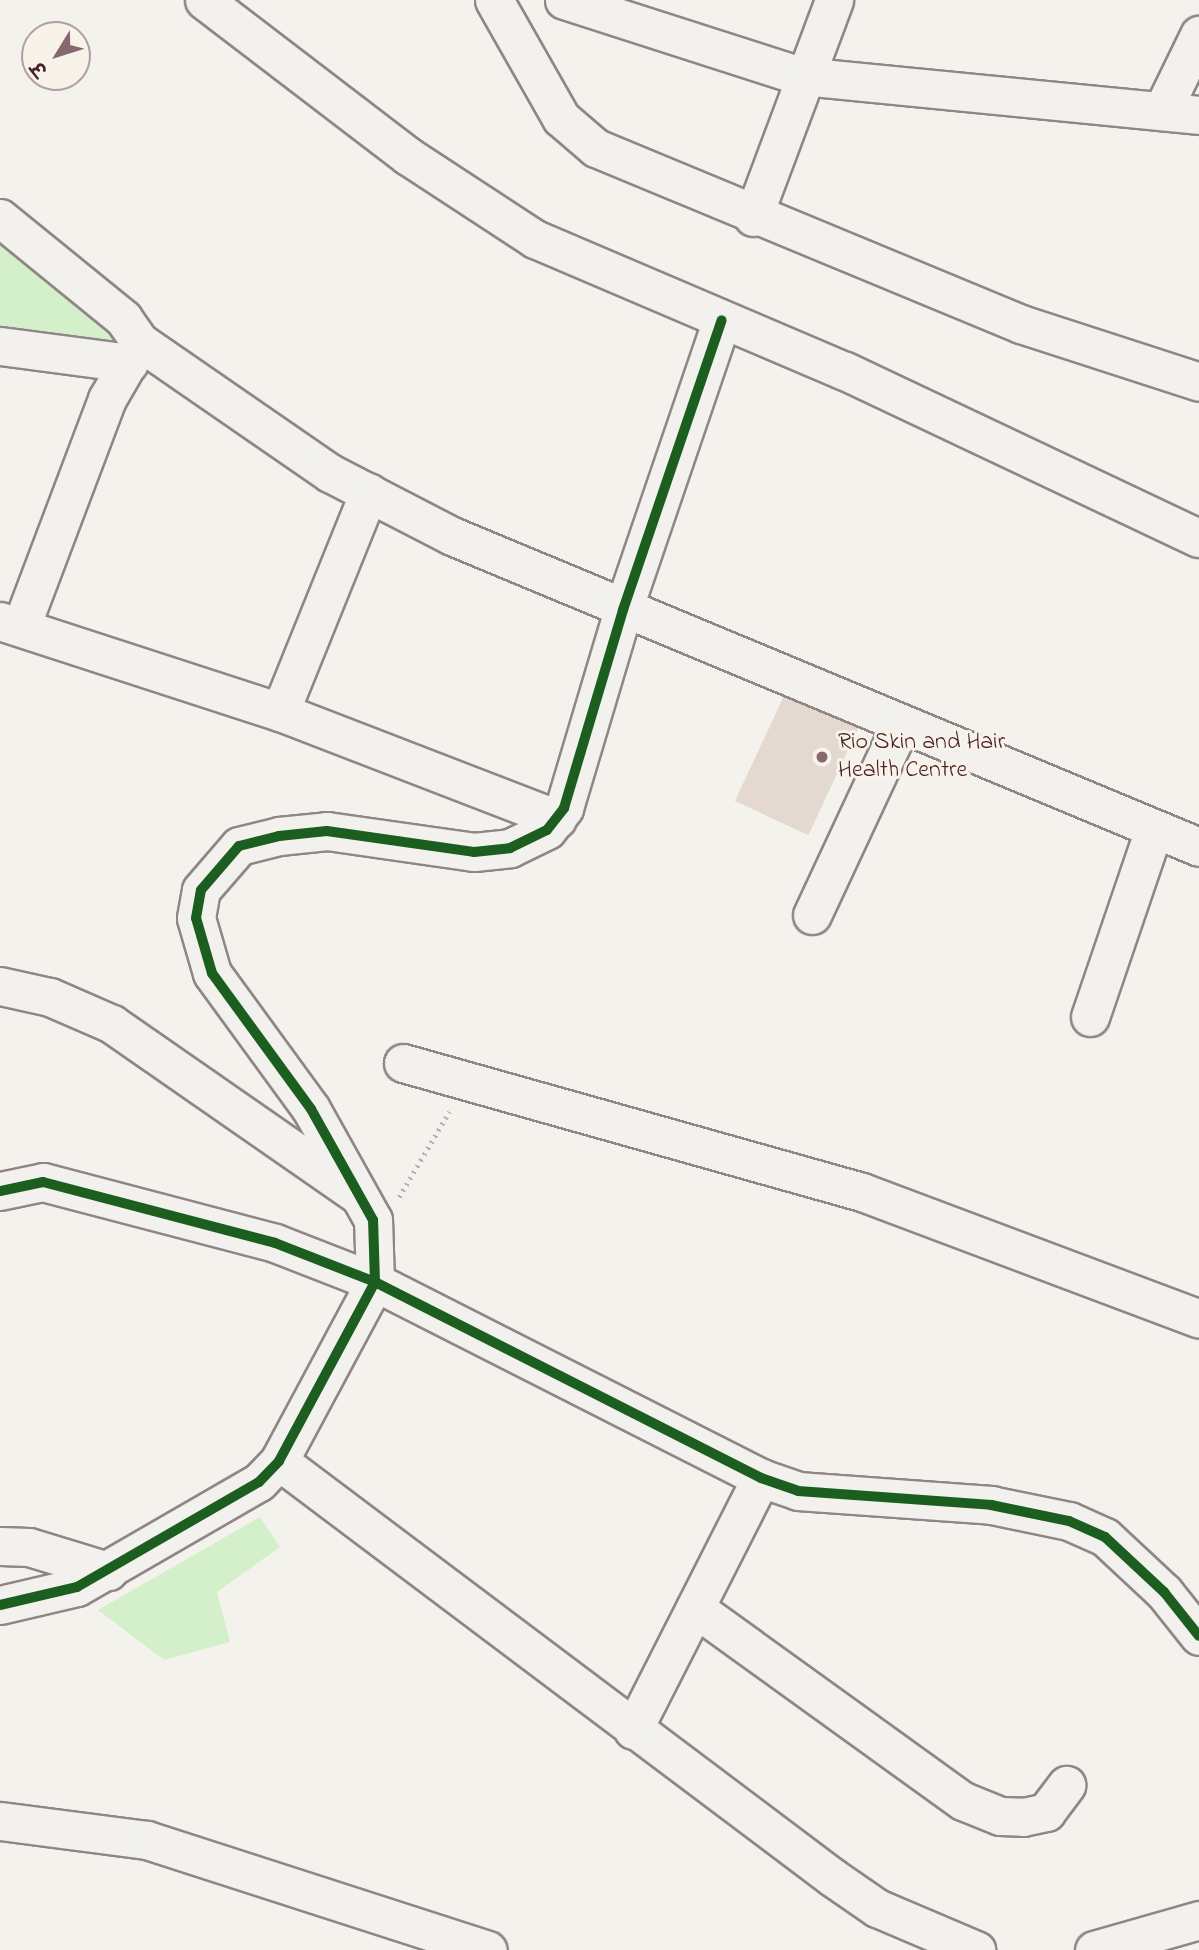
<!DOCTYPE html>
<html>
<head>
<meta charset="utf-8">
<style>
	body { margin:0 }
	#map { position:relative; width:1199px; height:1950px; overflow:hidden; background:#f4f2ec; font-family:"Indie Flower","Playpen Sans Deva",sans-serif }
	div>[style] { position:absolute }
	[style*='--x'] { left:calc(var(--x)*1px); top:calc(var(--y)*1px); width:calc(var(--w)*1px); rotate:calc(var(--a)*1deg) }
	.green>* { inset:0; background:#d3f0cb }
	.building>* { inset:0; background:#e4d9d1; transform-origin:0 0 }
	.path>* { height:4.5px; margin-top:-2.25px; transform-origin:0; background:repeating-linear-gradient(90deg,#b6b0ae 0 2px,transparent 0 7px) }
	.roads { filter:drop-shadow(2px 0 #8f8685) drop-shadow(-2px 0 #8f8685) drop-shadow(0 2px #8f8685) drop-shadow(0 -2px #8f8685) }
	.minor>* { height:37px; margin:-18.5px; padding:0 18.5px; transform-origin:18.5px; border-radius:18.5px; background:#f2f1ed }
	.cycleway>* { height:10px; margin:-5px; padding:0 5px; transform-origin:5px; border-radius:5px; background:#1b5e20 }
	.dots>* { width:19px; height:19px; translate:-50% -50%; box-sizing:border-box; border:4px solid #f7f3e8; border-radius:50% }
	span { translate:-50% -50%; white-space:nowrap; text-align:center; line-height:1.15; -webkit-text-stroke:6px #f7f3e8; paint-order:stroke }
	.poi-label { font-size:24px; color:#4a1f2b }
	.left { translate:0 -50%; text-align:left }
	.north { position:absolute; left:21px; top:21px; width:70px; height:70px; box-sizing:border-box; background:#f7f3e8; border:2px solid #b29e9c; border-radius:50%; rotate:232deg; font-size:19px; font-weight:700; line-height:28px; text-align:center; color:#4a1f2b }
	.north::after { content:''; display:block; margin:auto; width:24px; height:32px; background:#86696f; clip-path:polygon(50% 0,100% 100%,50% 72%,0 100%) }
</style>
</head>
<body>
<div id="map">
	<div class="green">
		<i style="clip-path:polygon(0 231px,118px 331px,114px 345px,0 325px)"></i>
		<i style="clip-path:polygon(260px 1517px,280px 1547px,217px 1592px,230px 1642px,164px 1660px,98px 1610px)"></i>
	</div>
	<div class="building">
		<i style="left:789px;top:685px;width:81px;height:128px;rotate:25deg"></i>
	</div>
	<div class="path">
		<i style="--x:399;--y:1197;--w:99;--a:-59.5"></i>
	</div>
	<div class="roads">
		<div class="minor">
			<i style="--x:204;--y:0;--w:257;--a:37.4"></i>
			<i style="--x:408;--y:156;--w:152;--a:33.2"></i>
			<i style="--x:535;--y:239;--w:337;--a:23.1"></i>
			<i style="--x:845;--y:371;--w:391;--a:25.3"></i>
			<i style="--x:494;--y:0;--w:136;--a:60.4"></i>
			<i style="--x:561;--y:118;--w:46;--a:40.6"></i>
			<i style="--x:596;--y:148;--w:460;--a:22.5"></i>
			<i style="--x:1021;--y:324;--w:187;--a:18"></i>
			<i style="--x:564;--y:0;--w:249;--a:17.8"></i>
			<i style="--x:801;--y:76;--w:400;--a:5.6"></i>
			<i style="--x:1162;--y:111;--w:85;--a:-64"></i>
			<i style="--x:753;--y:217;--w:232;--a:-69.5"></i>
			<i style="--x:0;--y:218;--w:159;--a:39.1"></i>
			<i style="--x:123;--y:318;--w:29;--a:55"></i>
			<i style="--x:140;--y:342;--w:66;--a:120.1"></i>
			<i style="--x:107;--y:399;--w:241;--a:110.7"></i>
			<i style="--x:140;--y:342;--w:231;--a:34.6"></i>
			<i style="--x:330;--y:473;--w:137;--a:27.3"></i>
			<i style="--x:452;--y:536;--w:809;--a:22.6"></i>
			<i style="--x:0;--y:346;--w:130;--a:7.5"></i>
			<i style="--x:0;--y:621;--w:294;--a:18"></i>
			<i style="--x:280;--y:712;--w:297;--a:21.1"></i>
			<i style="--x:280;--y:712;--w:237;--a:-68"></i>
			<i style="--x:812;--y:915;--w:211;--a:-65"></i>
			<i style="--x:0;--y:986;--w:51;--a:12.4"></i>
			<i style="--x:50;--y:997;--w:68;--a:23.5"></i>
			<i style="--x:112;--y:1024;--w:300;--a:34.8"></i>
			<i style="--x:1090;--y:1017;--w:199;--a:-71.2"></i>
			<i style="--x:403;--y:1063;--w:477;--a:15.7"></i>
			<i style="--x:862;--y:1192;--w:360;--a:20.6"></i>
			<i style="--x:0;--y:1191;--w:44;--a:-11.8"></i>
			<i style="--x:43;--y:1182;--w:240;--a:14.7"></i>
			<i style="--x:275;--y:1243;--w:107;--a:21.3"></i>
			<i style="--x:375;--y:1282;--w:433;--a:26.9"></i>
			<i style="--x:761;--y:1478;--w:39;--a:19"></i>
			<i style="--x:798;--y:1491;--w:194;--a:4.1"></i>
			<i style="--x:991;--y:1505;--w:80;--a:11.6"></i>
			<i style="--x:1069;--y:1521;--w:39;--a:24"></i>
			<i style="--x:1105;--y:1537;--w:81;--a:43"></i>
			<i style="--x:1164;--y:1592;--w:56;--a:51.5"></i>
			<i style="--x:279;--y:1461;--w:692;--a:36.95"></i>
			<i style="--x:832;--y:1877;--w:55;--a:34.6"></i>
			<i style="--x:877;--y:1908;--w:108;--a:23"></i>
			<i style="--x:0;--y:1546;--w:29;--a:2"></i>
			<i style="--x:29;--y:1547;--w:83;--a:16.9"></i>
			<i style="--x:0;--y:1605;--w:79;--a:-13.2"></i>
			<i style="--x:77;--y:1587;--w:210;--a:-30"></i>
			<i style="--x:259;--y:1482;--w:29;--a:-46"></i>
			<i style="--x:279;--y:1461;--w:203;--a:-61.8"></i>
			<i style="--x:375;--y:1282;--w:62;--a:-91.8"></i>
			<i style="--x:373;--y:1220;--w:127;--a:-119.2"></i>
			<i style="--x:311;--y:1109;--w:168;--a:-126.1"></i>
			<i style="--x:212;--y:973;--w:57;--a:-106.2"></i>
			<i style="--x:196;--y:918;--w:28;--a:-80"></i>
			<i style="--x:201;--y:890;--w:58;--a:-49.2"></i>
			<i style="--x:239;--y:846;--w:41;--a:-14"></i>
			<i style="--x:279;--y:836;--w:48;--a:-5.9"></i>
			<i style="--x:327;--y:831;--w:148;--a:8.1"></i>
			<i style="--x:474;--y:852;--w:36;--a:-6"></i>
			<i style="--x:510;--y:848;--w:41;--a:-25.9"></i>
			<i style="--x:547;--y:830;--w:28;--a:-52"></i>
			<i style="--x:564;--y:808;--w:207;--a:-73.4"></i>
			<i style="--x:623;--y:610;--w:306;--a:-71.2"></i>
			<i style="--x:695;--y:1608;--w:330;--a:35.8"></i>
			<i style="--x:963;--y:1801;--w:40;--a:22"></i>
			<i style="--x:1000;--y:1816;--w:23;--a:2"></i>
			<i style="--x:1023;--y:1817;--w:24;--a:-12"></i>
			<i style="--x:1046;--y:1812;--w:34;--a:-53"></i>
			<i style="--x:633;--y:1730;--w:283;--a:-63.1"></i>
			<i style="--x:0;--y:1821;--w:148;--a:7.4"></i>
			<i style="--x:147;--y:1840;--w:358;--a:17.9"></i>
			<i style="--x:1094;--y:1950;--w:109;--a:-15.9"></i>
		</div>
	</div>
	<div class="cycleway">
		<i style="--x:0;--y:1191;--w:44;--a:-11.8"></i>
		<i style="--x:43;--y:1182;--w:240;--a:14.7"></i>
		<i style="--x:275;--y:1243;--w:107;--a:21.3"></i>
		<i style="--x:375;--y:1282;--w:433;--a:26.9"></i>
		<i style="--x:761;--y:1478;--w:39;--a:19"></i>
		<i style="--x:798;--y:1491;--w:194;--a:4.1"></i>
		<i style="--x:991;--y:1505;--w:80;--a:11.6"></i>
		<i style="--x:1069;--y:1521;--w:39;--a:24"></i>
		<i style="--x:1105;--y:1537;--w:81;--a:43"></i>
		<i style="--x:1164;--y:1592;--w:56;--a:51.5"></i>
		<i style="--x:0;--y:1605;--w:79;--a:-13.2"></i>
		<i style="--x:77;--y:1587;--w:210;--a:-30"></i>
		<i style="--x:259;--y:1482;--w:29;--a:-46"></i>
		<i style="--x:279;--y:1461;--w:203;--a:-61.8"></i>
		<i style="--x:375;--y:1282;--w:62;--a:-91.8"></i>
		<i style="--x:373;--y:1220;--w:127;--a:-119.2"></i>
		<i style="--x:311;--y:1109;--w:168;--a:-126.1"></i>
		<i style="--x:212;--y:973;--w:57;--a:-106.2"></i>
		<i style="--x:196;--y:918;--w:28;--a:-80"></i>
		<i style="--x:201;--y:890;--w:58;--a:-49.2"></i>
		<i style="--x:239;--y:846;--w:41;--a:-14"></i>
		<i style="--x:279;--y:836;--w:48;--a:-5.9"></i>
		<i style="--x:327;--y:831;--w:148;--a:8.1"></i>
		<i style="--x:474;--y:852;--w:36;--a:-6"></i>
		<i style="--x:510;--y:848;--w:41;--a:-25.9"></i>
		<i style="--x:547;--y:830;--w:28;--a:-52"></i>
		<i style="--x:564;--y:808;--w:207;--a:-73.4"></i>
		<i style="--x:623;--y:610;--w:306;--a:-71.2"></i>
	</div>
	<div class="dots">
		<i style="left:822px;top:757px;background:#86696f"></i>
	</div>
	<div class="poi-label">
		<span class="left" style="left:838px;top:757px">Rio Skin and Hair<br>Health Centre</span>
	</div>
	<div class="north">उ</div>
</div>
</body>
</html>
